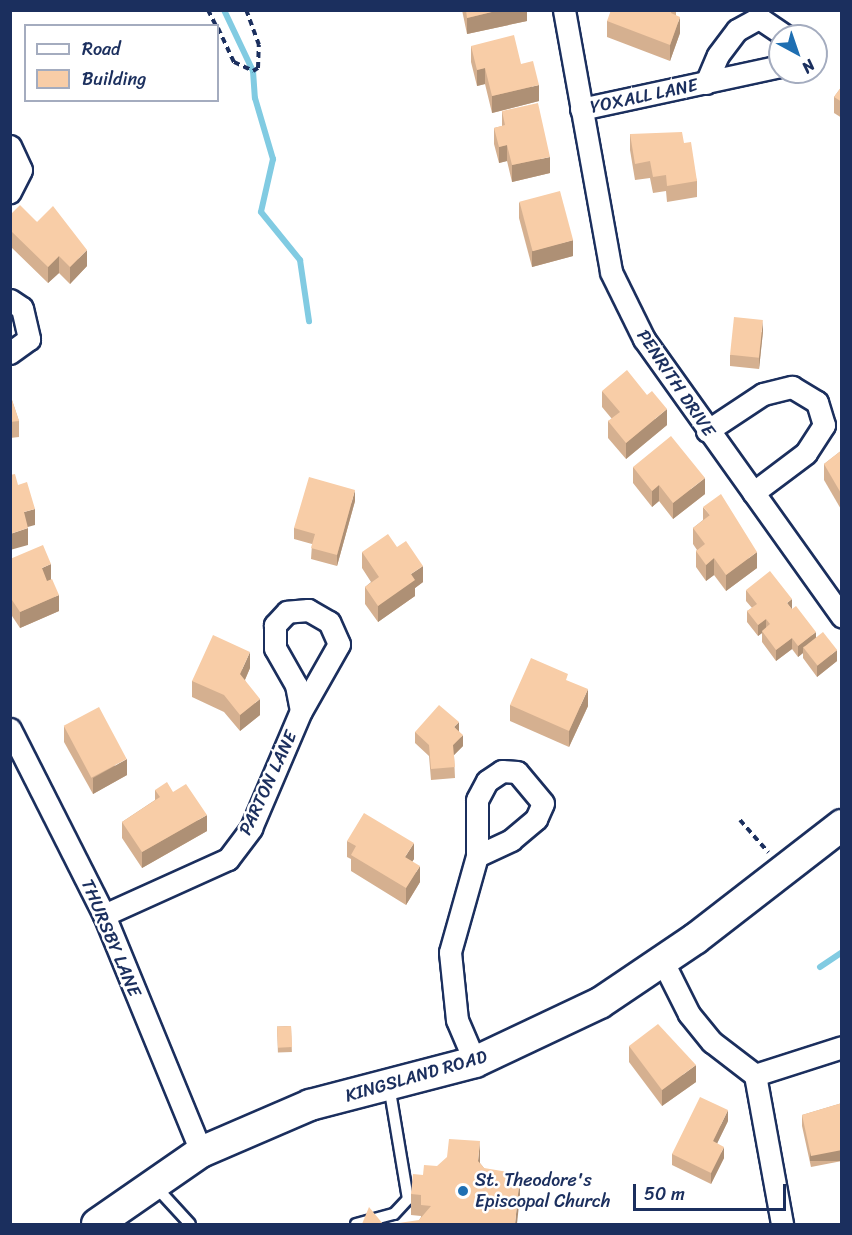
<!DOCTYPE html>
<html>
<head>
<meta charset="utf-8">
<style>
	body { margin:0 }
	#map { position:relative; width:852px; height:1235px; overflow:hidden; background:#fff; font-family:Sriracha,sans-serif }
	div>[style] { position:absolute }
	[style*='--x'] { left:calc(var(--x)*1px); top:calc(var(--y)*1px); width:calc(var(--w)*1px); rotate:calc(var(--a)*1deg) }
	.stream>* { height:6px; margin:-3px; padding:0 3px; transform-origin:3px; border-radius:3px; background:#81cbe2 }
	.path>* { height:4px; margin-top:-2px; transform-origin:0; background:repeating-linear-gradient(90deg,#1b2f5e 0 6px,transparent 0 10.5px) }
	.roads { filter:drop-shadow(2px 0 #1b2f5e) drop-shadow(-2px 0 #1b2f5e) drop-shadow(0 2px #1b2f5e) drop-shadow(0 -2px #1b2f5e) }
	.lane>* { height:10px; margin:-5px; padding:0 5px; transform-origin:5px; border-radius:5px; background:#fff }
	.street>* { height:21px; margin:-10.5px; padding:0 10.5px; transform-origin:10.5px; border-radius:10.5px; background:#fff }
	.secondary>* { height:30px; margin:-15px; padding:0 15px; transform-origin:15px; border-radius:15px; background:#fff }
	.wall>* { inset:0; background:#d5b090; transform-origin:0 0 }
	.shaded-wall>* { inset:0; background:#ae9075; transform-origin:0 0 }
	.building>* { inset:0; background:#f8cda7; transform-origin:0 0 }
	.dots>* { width:16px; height:16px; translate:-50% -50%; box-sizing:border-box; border:3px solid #fff; border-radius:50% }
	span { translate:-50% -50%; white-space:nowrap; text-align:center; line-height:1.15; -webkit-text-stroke:5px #fff; paint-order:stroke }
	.street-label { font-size:18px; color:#1b2f5e }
	.poi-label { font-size:18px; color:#1b2f5e }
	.left { translate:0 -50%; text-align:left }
	.frame { position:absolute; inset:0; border:12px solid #1b2f5e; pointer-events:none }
	.legend { position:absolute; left:24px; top:24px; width:195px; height:78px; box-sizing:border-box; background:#fff; border:2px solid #a4acbf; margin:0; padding:8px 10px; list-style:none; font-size:18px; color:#1b2f5e }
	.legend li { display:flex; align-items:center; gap:12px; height:30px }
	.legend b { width:30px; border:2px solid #a4acbf }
	.north { position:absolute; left:768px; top:24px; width:60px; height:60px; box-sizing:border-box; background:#fff; border:2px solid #a4acbf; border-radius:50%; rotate:140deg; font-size:16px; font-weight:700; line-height:24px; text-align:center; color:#1b2f5e }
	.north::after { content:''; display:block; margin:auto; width:21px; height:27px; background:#1f6fb2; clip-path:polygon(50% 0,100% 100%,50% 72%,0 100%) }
	.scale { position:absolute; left:633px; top:1184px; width:153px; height:27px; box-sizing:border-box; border:3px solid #1b2f5e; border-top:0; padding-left:8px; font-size:18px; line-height:21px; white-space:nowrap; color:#1b2f5e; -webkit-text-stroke:4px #fff; paint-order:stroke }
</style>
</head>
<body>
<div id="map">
	<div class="stream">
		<i style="--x:224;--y:10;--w:68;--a:64.6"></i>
		<i style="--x:253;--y:71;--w:27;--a:86"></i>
		<i style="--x:255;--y:98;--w:64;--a:73.6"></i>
		<i style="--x:273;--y:159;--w:54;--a:102.8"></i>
		<i style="--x:261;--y:212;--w:62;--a:50.9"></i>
		<i style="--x:300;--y:260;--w:62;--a:81.6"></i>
		<i style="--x:820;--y:967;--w:27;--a:-34"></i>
	</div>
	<div class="path">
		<i style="--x:208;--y:10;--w:18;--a:63"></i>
		<i style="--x:218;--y:28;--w:38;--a:65"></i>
		<i style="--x:234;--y:62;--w:21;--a:25"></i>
		<i style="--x:253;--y:71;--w:6;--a:-31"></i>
		<i style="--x:258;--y:68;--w:23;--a:-88"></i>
		<i style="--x:259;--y:45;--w:37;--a:-110"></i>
		<i style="--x:740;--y:820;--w:43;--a:48.8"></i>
	</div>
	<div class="roads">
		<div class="lane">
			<i style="--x:156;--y:1187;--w:50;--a:47.4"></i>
			<i style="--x:356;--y:1224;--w:39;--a:-15"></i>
			<i style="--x:394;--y:1214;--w:21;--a:-47"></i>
			<i style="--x:408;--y:1199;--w:115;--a:-99.5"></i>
		</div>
		<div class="street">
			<i style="--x:564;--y:10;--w:266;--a:79.8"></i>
			<i style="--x:611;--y:272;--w:75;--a:63.8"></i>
			<i style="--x:644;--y:339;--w:341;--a:54.5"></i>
			<i style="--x:706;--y:83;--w:30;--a:-67"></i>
			<i style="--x:718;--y:55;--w:31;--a:-53"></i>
			<i style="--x:737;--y:30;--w:25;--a:-29"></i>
			<i style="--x:759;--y:18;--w:32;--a:34"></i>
			<i style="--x:581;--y:109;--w:204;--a:-12.2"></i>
			<i style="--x:10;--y:146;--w:26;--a:65"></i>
			<i style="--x:21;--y:170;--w:25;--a:117"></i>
			<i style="--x:10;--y:300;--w:14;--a:34"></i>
			<i style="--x:22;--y:308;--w:32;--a:77"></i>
			<i style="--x:29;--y:339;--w:24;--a:144"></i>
			<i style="--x:707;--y:431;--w:67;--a:-33.5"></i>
			<i style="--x:763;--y:394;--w:30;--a:-14"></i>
			<i style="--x:792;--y:387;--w:29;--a:31"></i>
			<i style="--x:817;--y:402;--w:24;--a:73"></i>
			<i style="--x:824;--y:425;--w:33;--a:123"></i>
			<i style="--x:806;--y:453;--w:66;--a:143"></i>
			<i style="--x:10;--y:729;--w:208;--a:63.2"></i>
			<i style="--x:104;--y:915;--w:256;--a:67.7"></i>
			<i style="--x:104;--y:915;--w:136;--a:-24.3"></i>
			<i style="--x:228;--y:859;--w:39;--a:-53"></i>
			<i style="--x:251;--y:828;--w:127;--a:-66.9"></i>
			<i style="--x:301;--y:711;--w:77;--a:-60.4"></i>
			<i style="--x:339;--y:644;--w:24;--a:-114"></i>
			<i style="--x:329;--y:622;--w:24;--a:-150"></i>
			<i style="--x:308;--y:610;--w:21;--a:175"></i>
			<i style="--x:287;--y:612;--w:18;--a:133"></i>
			<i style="--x:275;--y:625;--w:23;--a:90"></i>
			<i style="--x:275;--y:648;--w:43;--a:60.4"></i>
			<i style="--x:296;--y:685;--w:26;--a:79"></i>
			<i style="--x:663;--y:962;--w:58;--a:63.4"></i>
			<i style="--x:689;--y:1014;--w:36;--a:51"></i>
			<i style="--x:712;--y:1042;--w:54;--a:37.5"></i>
			<i style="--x:755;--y:1075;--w:91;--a:-17.8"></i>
			<i style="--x:475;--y:1062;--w:46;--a:-113.2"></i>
			<i style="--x:457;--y:1020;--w:68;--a:-95.9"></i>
			<i style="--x:450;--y:952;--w:100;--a:-74.3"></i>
			<i style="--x:477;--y:856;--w:38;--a:-25"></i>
			<i style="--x:511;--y:840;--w:33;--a:-40"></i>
			<i style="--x:536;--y:819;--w:17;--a:-66"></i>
			<i style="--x:543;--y:803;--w:40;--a:-130"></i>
			<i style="--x:517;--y:772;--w:15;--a:-176"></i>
			<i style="--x:502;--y:771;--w:18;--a:146"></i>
			<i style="--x:487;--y:781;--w:21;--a:118"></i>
			<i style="--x:477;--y:800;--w:56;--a:90"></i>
			<i style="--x:755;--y:1075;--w:151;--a:79.7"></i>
		</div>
		<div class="secondary">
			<i style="--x:97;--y:1224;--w:126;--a:-34.7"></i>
			<i style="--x:201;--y:1152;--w:119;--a:-23.3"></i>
			<i style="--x:310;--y:1105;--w:171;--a:-14.6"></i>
			<i style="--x:475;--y:1062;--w:138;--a:-25.3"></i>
			<i style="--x:600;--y:1003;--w:115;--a:-34"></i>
			<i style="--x:695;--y:939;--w:186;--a:-37.8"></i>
		</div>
	</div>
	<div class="wall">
		<i style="clip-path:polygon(462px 10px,527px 10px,527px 21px,467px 34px)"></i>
		<i style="clip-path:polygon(676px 10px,676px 15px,680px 33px,670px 61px,607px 37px,607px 21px)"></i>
		<i style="clip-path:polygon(471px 46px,521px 64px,539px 101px,492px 113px,485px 84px,477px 86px,471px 62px)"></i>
		<i style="clip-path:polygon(842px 86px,842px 118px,834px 113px,834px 97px)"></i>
		<i style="clip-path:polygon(502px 111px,550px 173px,512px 182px,507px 161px,499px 163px,494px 144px,494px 128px,502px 126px)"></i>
		<i style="clip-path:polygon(630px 134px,684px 143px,697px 181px,697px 197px,667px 202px,666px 191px,653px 193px,650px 178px,635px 180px,630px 150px)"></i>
		<i style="clip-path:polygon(519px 202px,573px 256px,532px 267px,519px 218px)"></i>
		<i style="clip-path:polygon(10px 215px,37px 222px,87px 266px,70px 284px,59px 273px,48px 283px,10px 246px)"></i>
		<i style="clip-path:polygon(763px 331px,759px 369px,730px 366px,730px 355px)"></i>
		<i style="clip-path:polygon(602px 391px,667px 425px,626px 459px,608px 438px,608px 421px,612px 419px,602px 407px)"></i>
		<i style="clip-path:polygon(10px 394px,19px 421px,19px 437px,10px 438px)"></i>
		<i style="clip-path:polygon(842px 450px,842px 511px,824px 480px,824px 464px)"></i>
		<i style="clip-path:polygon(633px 467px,705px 494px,673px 519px,659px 501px,652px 507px,633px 483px)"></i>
		<i style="clip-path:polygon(355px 501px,337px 566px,311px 559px,312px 544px,294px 539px,294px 528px)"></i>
		<i style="clip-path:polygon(703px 507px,757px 568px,726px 591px,714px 575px,706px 581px,696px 567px,696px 551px,697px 550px,693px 544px,693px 528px,703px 520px)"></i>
		<i style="clip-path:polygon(362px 552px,423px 582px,415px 588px,415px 596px,378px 622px,365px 604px,365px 587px,371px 582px,362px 568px)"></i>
		<i style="clip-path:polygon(10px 559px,51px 580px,59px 611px,20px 628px,10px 613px)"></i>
		<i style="clip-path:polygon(746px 590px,816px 637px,837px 661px,817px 677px,803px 658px,803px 653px,798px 657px,792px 649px,776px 661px,762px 642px,762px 633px,758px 636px,747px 622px,747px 611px,752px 608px,746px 601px)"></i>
		<i style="clip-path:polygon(250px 668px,245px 680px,260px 715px,240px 731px,224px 712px,192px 697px,192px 681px)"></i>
		<i style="clip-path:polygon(510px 705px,588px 706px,569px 747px,510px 721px)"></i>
		<i style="clip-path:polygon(64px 726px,127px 775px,93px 794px,64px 742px)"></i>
		<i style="clip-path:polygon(459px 731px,463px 746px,454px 755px,455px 778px,431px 780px,429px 756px,415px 743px,415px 732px)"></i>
		<i style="clip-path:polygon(155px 790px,173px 792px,207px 831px,142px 868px,122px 838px,122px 822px,155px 800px)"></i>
		<i style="clip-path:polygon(347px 841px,414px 859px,412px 861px,420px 882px,406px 905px,351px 871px,351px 859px,347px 857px)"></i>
		<i style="left:291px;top:1026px;width:26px;height:14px;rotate:88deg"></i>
		<i style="clip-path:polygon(629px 1046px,696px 1082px,662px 1106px,629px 1062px)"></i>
		<i style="clip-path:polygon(842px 1103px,842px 1161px,811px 1167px,802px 1126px,802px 1115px)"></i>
		<i style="clip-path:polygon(728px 1121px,717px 1143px,724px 1158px,711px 1184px,672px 1165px,672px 1154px)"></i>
		<i style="clip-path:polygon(480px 1163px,484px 1168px,520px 1195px,419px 1220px,421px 1217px,421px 1216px,411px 1215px,411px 1194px,423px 1175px,437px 1166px)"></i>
	</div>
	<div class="shaded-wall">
		<i style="clip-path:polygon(500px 10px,527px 10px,527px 21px,467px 34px,467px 18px)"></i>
		<i style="clip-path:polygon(680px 17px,680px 33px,670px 61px,670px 45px)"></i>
		<i style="clip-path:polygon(485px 68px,485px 84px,477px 86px,477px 70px)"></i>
		<i style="clip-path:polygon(539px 85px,539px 101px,492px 113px,492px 96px)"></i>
		<i style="clip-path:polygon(507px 145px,507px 161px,499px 163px,499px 147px)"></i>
		<i style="clip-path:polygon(550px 157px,550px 173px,512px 182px,512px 165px)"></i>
		<i style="clip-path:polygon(573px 240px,573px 256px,532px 267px,532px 251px)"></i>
		<i style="clip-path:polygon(87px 250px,87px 266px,70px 284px,70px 267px)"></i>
		<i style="clip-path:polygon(59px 256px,59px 273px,48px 283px,48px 267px)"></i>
		<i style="clip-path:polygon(763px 320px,763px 331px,759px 369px,759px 358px)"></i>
		<i style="clip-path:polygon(667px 409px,667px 425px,626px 459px,626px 443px)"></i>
		<i style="clip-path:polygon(705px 478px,705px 494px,673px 519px,673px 503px)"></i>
		<i style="clip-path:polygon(659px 485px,659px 501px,652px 507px,652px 491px)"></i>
		<i style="clip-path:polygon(355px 490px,355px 501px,337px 566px,337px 555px)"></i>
		<i style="clip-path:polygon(35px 509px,35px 525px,24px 528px,24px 512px)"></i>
		<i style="clip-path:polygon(28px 528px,28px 545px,10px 550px,10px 534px)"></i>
		<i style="clip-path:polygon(757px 552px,757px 568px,726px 591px,726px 575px)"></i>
		<i style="clip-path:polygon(714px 558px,714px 575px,706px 581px,706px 565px)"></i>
		<i style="clip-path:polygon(51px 564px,51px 580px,42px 584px,42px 568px)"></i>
		<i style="clip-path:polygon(423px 566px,423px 582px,415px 588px,415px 596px,378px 622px,378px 606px,411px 574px)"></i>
		<i style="clip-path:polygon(59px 595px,59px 611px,20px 628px,20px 612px)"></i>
		<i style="clip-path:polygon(792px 599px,792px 610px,787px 603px)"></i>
		<i style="clip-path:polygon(766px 619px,766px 630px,762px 631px,762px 633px,758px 636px,758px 625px)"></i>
		<i style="clip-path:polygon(816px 632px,816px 643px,803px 647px,803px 653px,798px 657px,798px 646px)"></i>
		<i style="clip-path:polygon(792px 638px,792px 649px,776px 661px,776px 650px)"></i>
		<i style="clip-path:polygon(837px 650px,837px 661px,817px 677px,817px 666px)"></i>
		<i style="clip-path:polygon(250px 652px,250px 668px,240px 691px,240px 674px)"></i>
		<i style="clip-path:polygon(588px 689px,588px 706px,569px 747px,569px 731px)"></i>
		<i style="clip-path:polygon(260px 699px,260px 715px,240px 731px,240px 715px)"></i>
		<i style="clip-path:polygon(459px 722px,459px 733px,454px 727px)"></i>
		<i style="clip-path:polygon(463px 735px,463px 746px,453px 756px,453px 745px)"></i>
		<i style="clip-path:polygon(127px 759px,127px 775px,93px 794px,93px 778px)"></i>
		<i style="clip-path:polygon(207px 815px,207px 831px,142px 868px,142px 852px)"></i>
		<i style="clip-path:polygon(414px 843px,414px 859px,405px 873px,405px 857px)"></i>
		<i style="clip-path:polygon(420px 866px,420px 882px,406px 905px,406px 888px)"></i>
		<i style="clip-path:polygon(696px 1065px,696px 1082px,662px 1106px,662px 1090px)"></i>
		<i style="clip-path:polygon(728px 1110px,728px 1121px,713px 1152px,713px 1141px)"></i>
		<i style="clip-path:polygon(480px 1141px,480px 1162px,478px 1182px,478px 1161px)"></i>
		<i style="clip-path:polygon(724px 1147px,724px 1158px,711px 1184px,711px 1173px)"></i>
		<i style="left:842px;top:1150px;width:11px;height:32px;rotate:90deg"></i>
		<i style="clip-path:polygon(520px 1174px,520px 1195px,517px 1224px,515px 1224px)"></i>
	</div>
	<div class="building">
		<i style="clip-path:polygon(466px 10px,500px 10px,467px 18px)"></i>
		<i style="clip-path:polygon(611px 10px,672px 10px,671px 13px,680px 17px,670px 45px,607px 21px)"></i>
		<i style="clip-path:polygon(514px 35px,521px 64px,533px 61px,539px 85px,492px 96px,485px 68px,477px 70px,471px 46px)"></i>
		<i style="clip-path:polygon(842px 86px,842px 102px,834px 97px)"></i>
		<i style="clip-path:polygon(538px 103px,550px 157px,512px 165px,507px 145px,499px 147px,494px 128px,505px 125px,502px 111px)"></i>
		<i style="clip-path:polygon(682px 132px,684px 143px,691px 142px,697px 181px,667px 186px,666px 175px,653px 177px,650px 161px,635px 164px,630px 134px)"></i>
		<i style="left:560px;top:191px;width:51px;height:42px;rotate:75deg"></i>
		<i style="clip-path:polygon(20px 205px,37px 222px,53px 206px,87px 250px,70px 267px,59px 256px,48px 267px,10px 230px,10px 215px)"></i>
		<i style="left:734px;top:317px;width:29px;height:38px;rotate:6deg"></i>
		<i style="clip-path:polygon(627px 370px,647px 395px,652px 391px,667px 409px,626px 443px,608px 421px,620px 412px,602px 391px)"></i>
		<i style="clip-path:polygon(10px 394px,19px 421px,10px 422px)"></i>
		<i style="clip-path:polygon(671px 436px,705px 478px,673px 503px,659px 485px,652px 491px,633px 467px)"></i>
		<i style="clip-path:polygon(842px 450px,842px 495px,824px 464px)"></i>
		<i style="clip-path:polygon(15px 474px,18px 485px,27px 482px,35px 509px,24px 512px,28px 528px,10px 534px,10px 475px)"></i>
		<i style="clip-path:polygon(309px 477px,355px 490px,337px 555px,311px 548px,315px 534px,294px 528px)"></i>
		<i style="clip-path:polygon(721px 494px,757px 552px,726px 575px,714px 558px,706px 565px,696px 551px,705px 544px,693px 528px,710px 515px,703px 507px)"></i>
		<i style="clip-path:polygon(388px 534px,397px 547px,406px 541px,423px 566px,411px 574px,415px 580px,378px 606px,365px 587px,379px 577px,362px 552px)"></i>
		<i style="clip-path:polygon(43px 545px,51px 564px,42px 568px,47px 581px,52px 579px,59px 595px,20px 612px,10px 597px,10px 559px)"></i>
		<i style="clip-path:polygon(770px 571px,792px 599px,787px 603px,792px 609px,796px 606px,816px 632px,798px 646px,792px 638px,776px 650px,762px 631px,770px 624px,766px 619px,758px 625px,747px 611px,757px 604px,746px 590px)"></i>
		<i style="left:823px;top:632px;width:23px;height:25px;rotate:52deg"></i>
		<i style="clip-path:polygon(213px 635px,250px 652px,240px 674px,260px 699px,240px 715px,224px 695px,192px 681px)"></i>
		<i style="clip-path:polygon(531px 658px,568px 674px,566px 680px,588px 689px,569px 731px,510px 705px)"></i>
		<i style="clip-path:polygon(439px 705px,459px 722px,454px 727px,463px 735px,453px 745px,455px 767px,431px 769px,429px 745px,415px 732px)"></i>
		<i style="left:99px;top:707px;width:59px;height:40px;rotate:62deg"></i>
		<i style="clip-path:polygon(167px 782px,173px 792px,186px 784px,207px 815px,142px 852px,122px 822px,160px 797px,155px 790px)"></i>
		<i style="clip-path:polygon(364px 813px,414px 843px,405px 857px,420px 866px,406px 888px,351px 855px,356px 846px,347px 841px)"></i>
		<i style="clip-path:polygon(658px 1024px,696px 1065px,662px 1090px,629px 1046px)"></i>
		<i style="left:291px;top:1026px;width:21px;height:14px;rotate:87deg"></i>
		<i style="clip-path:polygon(700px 1097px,728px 1110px,713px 1141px,724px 1147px,711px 1173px,672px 1154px)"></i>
		<i style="clip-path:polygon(842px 1103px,842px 1150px,811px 1156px,802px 1115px)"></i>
		<i style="clip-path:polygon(449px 1139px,480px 1141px,478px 1161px,484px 1168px,520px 1174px,515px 1224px,392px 1224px,419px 1220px,431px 1206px,421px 1205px,421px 1195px,411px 1194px,413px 1174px,423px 1175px,424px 1165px,437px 1166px,447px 1157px)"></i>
		<i style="clip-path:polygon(369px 1207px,383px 1224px,362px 1224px)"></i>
	</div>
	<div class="dots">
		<i style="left:463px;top:1191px;background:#1f6fb2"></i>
	</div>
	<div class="street-label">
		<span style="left:644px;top:96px;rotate:-12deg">YOXALL LANE</span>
		<span style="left:676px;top:383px;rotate:56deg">PENRITH DRIVE</span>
		<span style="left:268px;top:783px;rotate:-65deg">PARTON LANE</span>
		<span style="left:111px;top:938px;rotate:67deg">THURSBY LANE</span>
		<span style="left:416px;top:1076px;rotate:-16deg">KINGSLAND ROAD</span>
	</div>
	<div class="poi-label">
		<span class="left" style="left:475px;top:1191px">St. Theodore's<br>Episcopal Church</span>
	</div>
	<div class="frame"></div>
	<ul class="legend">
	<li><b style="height:8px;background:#fff"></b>Road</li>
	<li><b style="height:16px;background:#f8cda7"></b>Building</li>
	</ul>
	<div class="north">N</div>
	<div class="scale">50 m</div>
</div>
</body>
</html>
